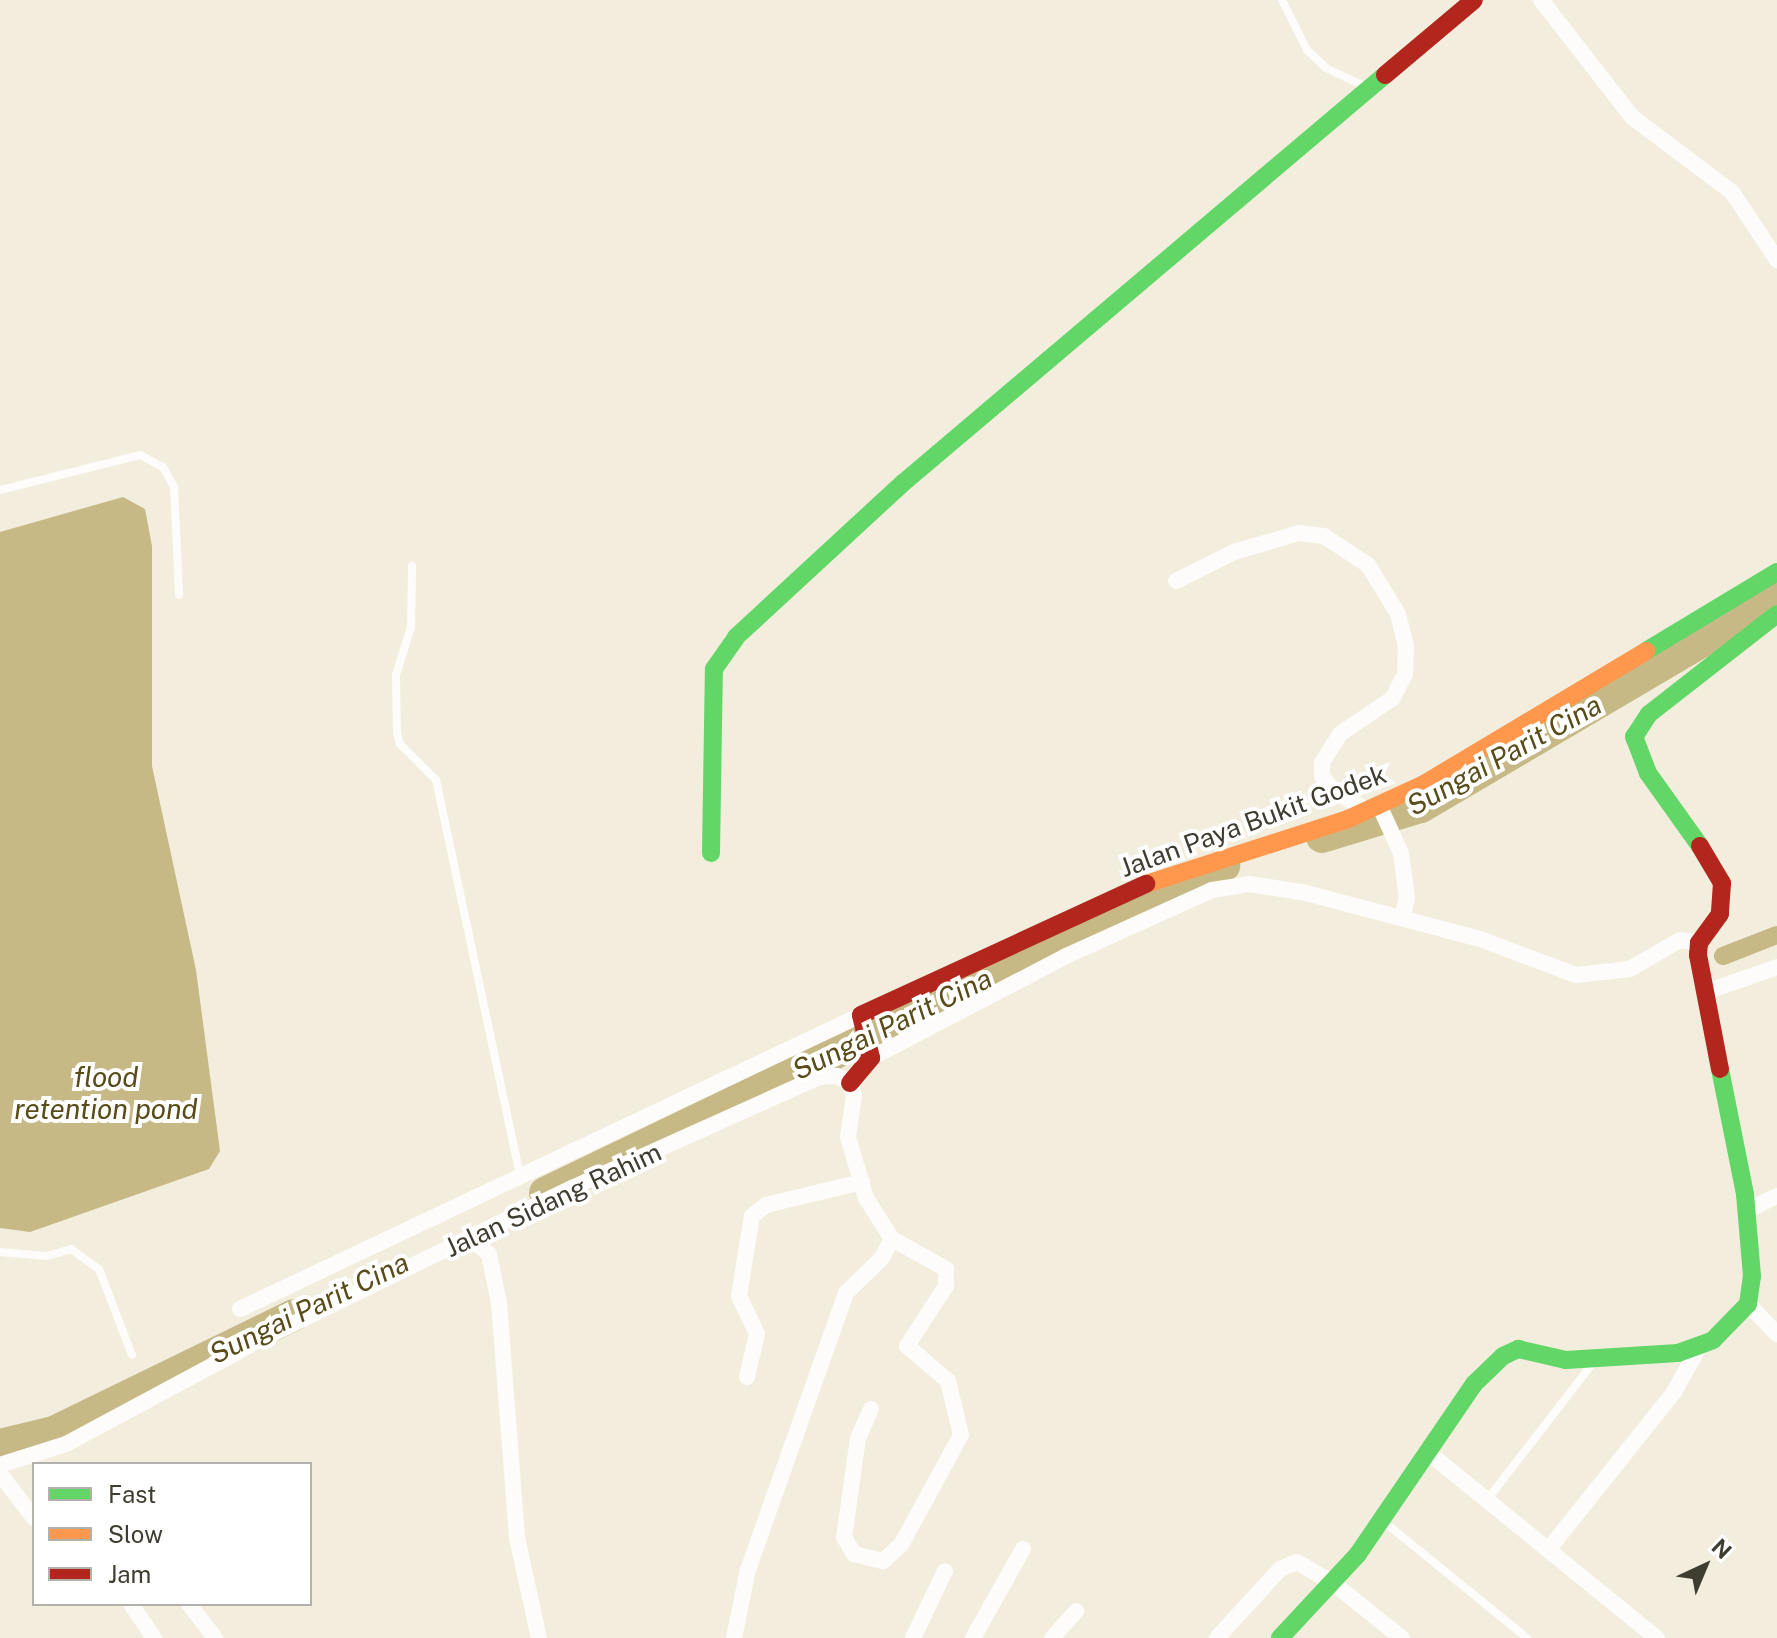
<!DOCTYPE html>
<html>
<head>
<meta charset="utf-8">
<style>
	body { margin:0 }
	#map { position:relative; width:1777px; height:1638px; overflow:hidden; background:#f2eddd; font-family:"Public Sans",sans-serif }
	div>[style] { position:absolute }
	[style*='--x'] { left:calc(var(--x)*1px); top:calc(var(--y)*1px); width:calc(var(--w)*1px); rotate:calc(var(--a)*1deg) }
	.water>* { inset:0; background:#c7b986 }
	.canal>* { height:18px; margin:-9px; padding:0 9px; transform-origin:9px; border-radius:9px; background:#c7b986 }
	.river>* { height:32px; margin:-16px; padding:0 16px; transform-origin:16px; border-radius:16px; background:#c7b986 }
	.lane>* { height:8px; margin:-4px; padding:0 4px; transform-origin:4px; border-radius:4px; background:#fdfcfa }
	.street>* { height:16px; margin:-8px; padding:0 8px; transform-origin:8px; border-radius:8px; background:#fdfcfa }
	.fast>* { height:18px; margin:-9px; padding:0 9px; transform-origin:9px; border-radius:9px; background:#63d668 }
	.slow>* { height:18px; margin:-9px; padding:0 9px; transform-origin:9px; border-radius:9px; background:#ff974d }
	.jam>* { height:18px; margin:-9px; padding:0 9px; transform-origin:9px; border-radius:9px; background:#b3261e }
	span { translate:-50% -50%; white-space:nowrap; text-align:center; line-height:1.15; -webkit-text-stroke:8px #fff; paint-order:stroke }
	.street-label { font-size:26px; color:#3f3c30 }
	.water-label { font-size:28px; color:#5a4c18; font-style:italic }
	.legend { position:absolute; left:32px; top:1462px; width:280px; height:144px; box-sizing:border-box; background:#fff; border:2px solid #b2b1ac; margin:0; padding:10px 14px; list-style:none; font-size:24px; color:#3f3c30 }
	.legend li { display:flex; align-items:center; gap:16px; height:40px }
	.legend b { width:40px; border:2px solid #b2b1ac }
	.north { position:absolute; left:1665px; top:1526px; width:80px; height:80px; -webkit-text-stroke:6px #fff; paint-order:stroke; rotate:44deg; font-size:22px; font-weight:700; line-height:32px; text-align:center; color:#3f3c30 }
	.north::after { content:''; display:block; margin:auto; width:28px; height:36px; background:#3f3c30; clip-path:polygon(50% 0,100% 100%,50% 72%,0 100%) }
</style>
</head>
<body>
<div id="map">
	<div class="water">
		<i style="clip-path:polygon(123px 497px,145px 509px,152px 546px,152px 766px,196px 970px,220px 1151px,209px 1169px,30px 1232px,0 1228px,0 532px)"></i>
	</div>
	<div class="canal">
		<i style="--x:1723;--y:956;--w:58;--a:-21.3"></i>
	</div>
	<div class="river">
		<i style="--x:1322;--y:837;--w:103;--a:-16.9"></i>
		<i style="--x:1421;--y:807;--w:413;--a:-30.5"></i>
		<i style="--x:545;--y:1193;--w:754;--a:-25.72"></i>
		<i style="--x:0;--y:1445;--w:56;--a:-13.5"></i>
		<i style="--x:54;--y:1432;--w:267;--a:-26"></i>
	</div>
	<div class="lane">
		<i style="--x:1282;--y:0;--w:56;--a:63.4"></i>
		<i style="--x:1307;--y:50;--w:26;--a:43"></i>
		<i style="--x:1326;--y:68;--w:44;--a:25.4"></i>
		<i style="--x:0;--y:490;--w:144;--a:-14"></i>
		<i style="--x:140;--y:455;--w:26;--a:28"></i>
		<i style="--x:163;--y:467;--w:23;--a:61"></i>
		<i style="--x:174;--y:487;--w:108;--a:87.3"></i>
		<i style="--x:412;--y:566;--w:61;--a:90.9"></i>
		<i style="--x:411;--y:627;--w:50;--a:107.4"></i>
		<i style="--x:396;--y:675;--w:58;--a:89"></i>
		<i style="--x:397;--y:733;--w:11;--a:75"></i>
		<i style="--x:400;--y:744;--w:51;--a:45"></i>
		<i style="--x:436;--y:780;--w:403;--a:78"></i>
		<i style="--x:0;--y:1252;--w:47;--a:4.9"></i>
		<i style="--x:47;--y:1256;--w:25;--a:-16"></i>
		<i style="--x:71;--y:1249;--w:34;--a:36"></i>
		<i style="--x:99;--y:1269;--w:92;--a:69"></i>
		<i style="--x:1487;--y:1500;--w:172;--a:-52.3"></i>
		<i style="--x:1383;--y:1521;--w:186;--a:39.1"></i>
	</div>
	<div class="street">
		<i style="--x:1541;--y:0;--w:148;--a:52.1"></i>
		<i style="--x:1632;--y:117;--w:125;--a:36.9"></i>
		<i style="--x:1732;--y:192;--w:82;--a:56.5"></i>
		<i style="--x:1176;--y:581;--w:65;--a:-26.6"></i>
		<i style="--x:1234;--y:552;--w:68;--a:-16.3"></i>
		<i style="--x:1299;--y:533;--w:25;--a:7"></i>
		<i style="--x:1324;--y:536;--w:53;--a:33.4"></i>
		<i style="--x:1368;--y:565;--w:57;--a:58.5"></i>
		<i style="--x:1398;--y:614;--w:34;--a:76"></i>
		<i style="--x:1406;--y:647;--w:27;--a:92"></i>
		<i style="--x:1405;--y:674;--w:27;--a:117"></i>
		<i style="--x:1393;--y:698;--w:64;--a:145.8"></i>
		<i style="--x:1340;--y:734;--w:34;--a:122"></i>
		<i style="--x:1322;--y:763;--w:13;--a:90"></i>
		<i style="--x:1322;--y:776;--w:18;--a:52"></i>
		<i style="--x:1333;--y:790;--w:39;--a:31"></i>
		<i style="--x:1379;--y:805;--w:53;--a:65.4"></i>
		<i style="--x:1401;--y:853;--w:45;--a:82.4"></i>
		<i style="--x:1407;--y:898;--w:21;--a:104"></i>
		<i style="--x:1706;--y:992;--w:75;--a:-19.4"></i>
		<i style="--x:871;--y:1058;--w:220;--a:-27.6"></i>
		<i style="--x:1066;--y:956;--w:160;--a:-24.3"></i>
		<i style="--x:1212;--y:890;--w:38;--a:-9"></i>
		<i style="--x:1250;--y:884;--w:57;--a:9.1"></i>
		<i style="--x:1306;--y:893;--w:180;--a:14.8"></i>
		<i style="--x:1480;--y:939;--w:103;--a:20.6"></i>
		<i style="--x:1576;--y:975;--w:54;--a:-6.3"></i>
		<i style="--x:1630;--y:969;--w:58;--a:-30.1"></i>
		<i style="--x:1680;--y:940;--w:19;--a:9"></i>
		<i style="--x:1746;--y:1211;--w:34;--a:-26"></i>
		<i style="--x:470;--y:1238;--w:25;--a:40"></i>
		<i style="--x:489;--y:1254;--w:50;--a:78.5"></i>
		<i style="--x:499;--y:1303;--w:236;--a:85.6"></i>
		<i style="--x:517;--y:1538;--w:102;--a:77.6"></i>
		<i style="--x:1748;--y:1304;--w:42;--a:46"></i>
		<i style="--x:240;--y:1309;--w:687;--a:-25.33"></i>
		<i style="--x:747;--y:1377;--w:44;--a:-76.9"></i>
		<i style="--x:757;--y:1334;--w:42;--a:-115.3"></i>
		<i style="--x:739;--y:1296;--w:81;--a:-80.8"></i>
		<i style="--x:752;--y:1216;--w:18;--a:-38"></i>
		<i style="--x:766;--y:1205;--w:99;--a:-13.5"></i>
		<i style="--x:871;--y:1409;--w:32;--a:114"></i>
		<i style="--x:858;--y:1438;--w:100;--a:98"></i>
		<i style="--x:844;--y:1537;--w:20;--a:60"></i>
		<i style="--x:854;--y:1554;--w:30;--a:14"></i>
		<i style="--x:883;--y:1561;--w:24;--a:-42"></i>
		<i style="--x:901;--y:1545;--w:125;--a:-61.4"></i>
		<i style="--x:961;--y:1435;--w:56;--a:-103.5"></i>
		<i style="--x:948;--y:1381;--w:54;--a:-139.5"></i>
		<i style="--x:907;--y:1346;--w:72;--a:-57"></i>
		<i style="--x:946;--y:1286;--w:17;--a:-90"></i>
		<i style="--x:946;--y:1269;--w:62;--a:-150.9"></i>
		<i style="--x:1429;--y:1453;--w:294;--a:39.1"></i>
		<i style="--x:0;--y:1465;--w:69;--a:-17.7"></i>
		<i style="--x:66;--y:1444;--w:225;--a:-28.2"></i>
		<i style="--x:264;--y:1338;--w:343;--a:-26"></i>
		<i style="--x:572;--y:1188;--w:271;--a:-24.2"></i>
		<i style="--x:819;--y:1077;--w:18;--a:-3"></i>
		<i style="--x:837;--y:1076;--w:15;--a:28"></i>
		<i style="--x:850;--y:1083;--w:14;--a:73"></i>
		<i style="--x:854;--y:1096;--w:41;--a:98.3"></i>
		<i style="--x:848;--y:1137;--w:64;--a:73.6"></i>
		<i style="--x:866;--y:1198;--w:49;--a:57.6"></i>
		<i style="--x:892;--y:1239;--w:21;--a:118"></i>
		<i style="--x:882;--y:1258;--w:50;--a:135.8"></i>
		<i style="--x:846;--y:1293;--w:293;--a:109.5"></i>
		<i style="--x:748;--y:1569;--w:70;--a:101.5"></i>
		<i style="--x:0;--y:1474;--w:56;--a:52.3"></i>
		<i style="--x:1548;--y:1550;--w:202;--a:-51.4"></i>
		<i style="--x:1674;--y:1392;--w:49;--a:-60.8"></i>
		<i style="--x:131;--y:1604;--w:41;--a:55.9"></i>
		<i style="--x:189;--y:1604;--w:43;--a:52.6"></i>
		<i style="--x:913;--y:1638;--w:74;--a:-64.5"></i>
		<i style="--x:973;--y:1638;--w:102;--a:-60.7"></i>
		<i style="--x:1052;--y:1638;--w:36;--a:-48"></i>
		<i style="--x:1217;--y:1638;--w:93;--a:-47.6"></i>
		<i style="--x:1280;--y:1569;--w:18;--a:-22"></i>
		<i style="--x:1297;--y:1562;--w:42;--a:30.3"></i>
		<i style="--x:1333;--y:1583;--w:88;--a:38.6"></i>
	</div>
	<div class="fast">
		<i style="--x:1646;--y:651;--w:153;--a:-31.1"></i>
		<i style="--x:1700;--y:846;--w:90;--a:-125.5"></i>
		<i style="--x:1648;--y:773;--w:39;--a:-111"></i>
		<i style="--x:1634;--y:737;--w:27;--a:-57"></i>
		<i style="--x:1649;--y:714;--w:162;--a:-38"></i>
		<i style="--x:711;--y:853;--w:184;--a:-89.1"></i>
		<i style="--x:714;--y:669;--w:39;--a:-55"></i>
		<i style="--x:736;--y:637;--w:227;--a:-42.7"></i>
		<i style="--x:903;--y:483;--w:631;--a:-40.25"></i>
		<i style="--x:1280;--y:1638;--w:115;--a:-47.1"></i>
		<i style="--x:1358;--y:1554;--w:206;--a:-55.7"></i>
		<i style="--x:1474;--y:1384;--w:40;--a:-44"></i>
		<i style="--x:1503;--y:1356;--w:17;--a:-25"></i>
		<i style="--x:1518;--y:1349;--w:49;--a:12.9"></i>
		<i style="--x:1566;--y:1360;--w:112;--a:-3.6"></i>
		<i style="--x:1678;--y:1353;--w:37;--a:-20"></i>
		<i style="--x:1713;--y:1340;--w:50;--a:-45.8"></i>
		<i style="--x:1748;--y:1304;--w:28;--a:-82"></i>
		<i style="--x:1752;--y:1276;--w:82;--a:-94.9"></i>
		<i style="--x:1745;--y:1194;--w:127;--a:-101.3"></i>
	</div>
	<div class="slow">
		<i style="--x:1146;--y:884;--w:212;--a:-17.8"></i>
		<i style="--x:1348;--y:819;--w:84;--a:-24.7"></i>
		<i style="--x:1424;--y:784;--w:259;--a:-30.9"></i>
	</div>
	<div class="jam">
		<i style="--x:1385;--y:75;--w:116;--a:-40.1"></i>
		<i style="--x:1700;--y:846;--w:43;--a:59.3"></i>
		<i style="--x:1722;--y:883;--w:31;--a:94"></i>
		<i style="--x:1720;--y:914;--w:36;--a:126"></i>
		<i style="--x:1699;--y:943;--w:12;--a:95"></i>
		<i style="--x:1698;--y:955;--w:116;--a:79.1"></i>
		<i style="--x:850;--y:1083;--w:33;--a:-50"></i>
		<i style="--x:871;--y:1058;--w:44;--a:-103.1"></i>
		<i style="--x:861;--y:1015;--w:314;--a:-24.7"></i>
	</div>
	<div class="street-label">
		<span style="left:1253px;top:821px;rotate:-20deg">Jalan Paya Bukit Godek</span>
		<span style="left:553px;top:1200px;rotate:-25deg">Jalan Sidang Rahim</span>
	</div>
	<div class="water-label">
		<span style="left:1504px;top:755px;rotate:-29deg">Sungai Parit Cina</span>
		<span style="left:892px;top:1024px;rotate:-26deg">Sungai Parit Cina</span>
		<span style="left:106px;top:1093px">flood<br>retention pond</span>
		<span style="left:309px;top:1308px;rotate:-26deg">Sungai Parit Cina</span>
	</div>
	<ul class="legend">
	<li><b style="height:10px;background:#63d668"></b>Fast</li>
	<li><b style="height:10px;background:#ff974d"></b>Slow</li>
	<li><b style="height:10px;background:#b3261e"></b>Jam</li>
	</ul>
	<div class="north">N</div>
</div>
</body>
</html>
